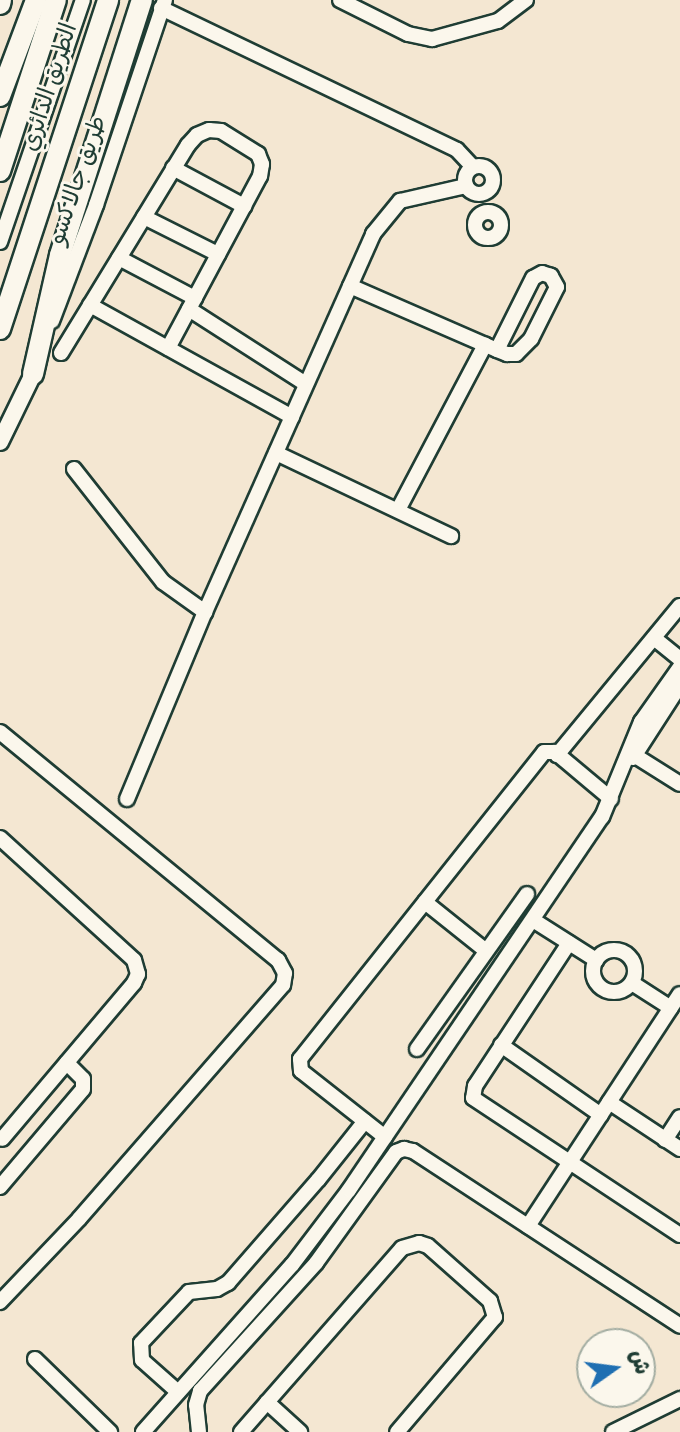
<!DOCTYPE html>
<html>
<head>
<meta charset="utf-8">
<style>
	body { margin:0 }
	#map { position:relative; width:680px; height:1432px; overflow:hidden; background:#f4e7d2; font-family:Dekko,"Playpen Sans Arabic",sans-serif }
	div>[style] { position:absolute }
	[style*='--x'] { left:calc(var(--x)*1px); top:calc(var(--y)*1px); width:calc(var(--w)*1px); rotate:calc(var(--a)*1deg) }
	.roads { filter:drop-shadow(2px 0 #1f3d34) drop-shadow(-2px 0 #1f3d34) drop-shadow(0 2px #1f3d34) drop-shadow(0 -2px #1f3d34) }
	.minor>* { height:14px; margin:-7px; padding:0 7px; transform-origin:7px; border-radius:7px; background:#fbf7ec }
	.minor>.ring { margin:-7px; padding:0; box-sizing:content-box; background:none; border:14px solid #fbf7ec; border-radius:50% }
	.major>* { height:16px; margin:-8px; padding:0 8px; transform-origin:8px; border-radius:8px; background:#fbf7ec }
	.highway>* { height:20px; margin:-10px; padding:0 10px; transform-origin:10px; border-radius:10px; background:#fbf7ec }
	span { translate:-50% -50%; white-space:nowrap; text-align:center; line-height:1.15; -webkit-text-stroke:6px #fbf7ec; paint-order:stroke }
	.street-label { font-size:24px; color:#1f3d34 }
	.north { position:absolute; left:576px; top:1328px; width:80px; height:80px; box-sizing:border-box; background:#fbf7ec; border:2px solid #a3ada2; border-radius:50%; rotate:76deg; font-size:22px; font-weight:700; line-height:32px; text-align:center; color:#1f3d34 }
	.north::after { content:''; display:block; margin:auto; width:28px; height:36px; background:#1f6fb2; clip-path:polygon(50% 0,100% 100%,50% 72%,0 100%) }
</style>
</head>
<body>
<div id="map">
	<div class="roads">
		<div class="minor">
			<i style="--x:340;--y:0;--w:76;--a:26.6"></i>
			<i style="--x:408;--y:34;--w:25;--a:12"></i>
			<i style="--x:432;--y:39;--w:68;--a:-15.3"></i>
			<i style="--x:498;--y:21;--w:35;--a:-37"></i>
			<i style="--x:161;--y:8;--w:328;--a:25.6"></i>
			<i style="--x:457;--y:150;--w:23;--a:47"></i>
			<i class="ring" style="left:465px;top:166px;width:14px;height:14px"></i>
			<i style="--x:173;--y:168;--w:81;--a:28.2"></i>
			<i class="ring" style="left:475px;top:212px;width:12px;height:12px"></i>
			<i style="--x:144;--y:217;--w:83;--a:26.6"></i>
			<i style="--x:0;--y:242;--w:256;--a:-71.1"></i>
			<i style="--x:119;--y:258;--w:86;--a:27.8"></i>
			<i style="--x:350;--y:286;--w:160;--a:23.5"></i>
			<i style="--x:497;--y:350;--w:11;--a:22"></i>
			<i style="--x:507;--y:354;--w:9;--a:0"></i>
			<i style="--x:516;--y:354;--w:21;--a:-45"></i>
			<i style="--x:531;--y:339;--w:58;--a:-63.4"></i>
			<i style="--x:557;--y:287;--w:13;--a:-119"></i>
			<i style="--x:551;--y:276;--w:9;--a:-162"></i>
			<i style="--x:542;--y:273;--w:10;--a:151"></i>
			<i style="--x:533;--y:278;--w:80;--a:116.6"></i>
			<i style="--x:90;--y:305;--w:231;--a:29"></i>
			<i style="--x:189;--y:309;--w:139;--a:32.7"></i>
			<i style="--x:52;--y:321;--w:124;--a:-69.2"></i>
			<i style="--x:96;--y:205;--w:216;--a:-71.4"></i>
			<i style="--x:61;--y:353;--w:244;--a:-58.6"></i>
			<i style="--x:188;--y:145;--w:13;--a:-48"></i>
			<i style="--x:197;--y:135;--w:13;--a:-23"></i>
			<i style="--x:209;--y:130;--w:12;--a:5"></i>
			<i style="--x:221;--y:131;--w:44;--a:31.9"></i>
			<i style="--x:258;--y:154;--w:11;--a:68"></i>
			<i style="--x:262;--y:164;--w:12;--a:99"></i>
			<i style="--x:260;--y:176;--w:195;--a:118.1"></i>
			<i style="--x:276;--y:453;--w:194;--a:25.4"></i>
			<i style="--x:74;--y:469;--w:144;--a:51.8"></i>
			<i style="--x:163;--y:582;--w:52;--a:35.5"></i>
			<i style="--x:398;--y:510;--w:187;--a:-62.2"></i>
			<i style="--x:654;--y:638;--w:33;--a:39"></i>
			<i style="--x:0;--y:732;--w:360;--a:39.4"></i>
			<i style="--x:278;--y:960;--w:15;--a:62"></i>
			<i style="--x:285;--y:973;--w:12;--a:99"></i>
			<i style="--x:283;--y:985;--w:310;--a:131.1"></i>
			<i style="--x:79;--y:1219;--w:115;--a:133.6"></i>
			<i style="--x:557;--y:755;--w:193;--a:-50.5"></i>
			<i style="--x:634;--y:755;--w:54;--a:32.2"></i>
			<i style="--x:633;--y:758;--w:87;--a:-57.2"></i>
			<i style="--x:127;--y:799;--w:203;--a:-67.4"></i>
			<i style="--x:205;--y:612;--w:414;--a:-66"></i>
			<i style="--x:373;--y:234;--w:43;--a:-50.7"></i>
			<i style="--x:400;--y:201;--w:68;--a:-12.8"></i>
			<i style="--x:0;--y:838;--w:181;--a:42.3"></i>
			<i style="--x:134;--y:960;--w:15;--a:74"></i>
			<i style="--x:138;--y:974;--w:10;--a:114"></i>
			<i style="--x:134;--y:983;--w:204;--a:130.2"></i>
			<i style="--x:425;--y:902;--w:77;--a:38.7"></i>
			<i style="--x:533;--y:920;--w:75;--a:32.4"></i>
			<i style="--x:569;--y:943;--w:171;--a:123.3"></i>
			<i style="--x:475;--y:1086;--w:12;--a:99"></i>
			<i style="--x:473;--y:1098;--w:248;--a:33.5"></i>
			<i class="ring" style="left:593px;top:950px;width:28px;height:28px"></i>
			<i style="--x:632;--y:983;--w:46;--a:32.7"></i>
			<i style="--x:501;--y:1045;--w:122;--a:35"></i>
			<i style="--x:417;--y:1049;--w:190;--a:-54.6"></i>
			<i style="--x:609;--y:1102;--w:85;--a:33.5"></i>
			<i style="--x:385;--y:1137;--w:107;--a:-141.8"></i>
			<i style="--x:301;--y:1071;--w:12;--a:-95"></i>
			<i style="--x:300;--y:1059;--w:392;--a:-51.5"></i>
			<i style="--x:544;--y:752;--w:11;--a:0"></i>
			<i style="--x:555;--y:752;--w:73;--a:40"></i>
			<i style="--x:665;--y:1140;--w:27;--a:-57"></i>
			<i style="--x:0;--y:1187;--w:128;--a:-49.7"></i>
			<i style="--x:83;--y:1089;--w:10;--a:-90"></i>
			<i style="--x:83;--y:1079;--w:23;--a:-135"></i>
			<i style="--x:528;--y:1226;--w:277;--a:-56.8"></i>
			<i style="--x:35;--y:1359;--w:105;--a:44.2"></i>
			<i style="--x:178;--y:1392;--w:48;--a:-138.4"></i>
			<i style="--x:142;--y:1360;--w:17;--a:-93"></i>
			<i style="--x:141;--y:1343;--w:70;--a:-46.7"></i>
			<i style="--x:189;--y:1292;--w:28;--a:-6"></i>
			<i style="--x:217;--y:1289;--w:13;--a:-29"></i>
			<i style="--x:228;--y:1283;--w:137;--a:-48.9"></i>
			<i style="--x:318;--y:1180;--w:75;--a:-51.5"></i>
			<i style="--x:267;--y:1402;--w:45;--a:42.3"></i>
			<i style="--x:143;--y:1432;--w:224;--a:-48.3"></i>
			<i style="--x:292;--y:1265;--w:94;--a:-52.8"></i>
			<i style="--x:349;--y:1190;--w:451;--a:-55.9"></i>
			<i style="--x:602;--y:817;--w:103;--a:-67.7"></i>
			<i style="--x:641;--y:722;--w:67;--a:-54.7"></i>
			<i style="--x:199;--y:1432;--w:27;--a:-96"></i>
			<i style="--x:196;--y:1405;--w:15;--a:-74"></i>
			<i style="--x:200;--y:1391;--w:173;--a:-47.8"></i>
			<i style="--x:316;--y:1263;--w:137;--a:-54.2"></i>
			<i style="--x:396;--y:1152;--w:9;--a:-21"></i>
			<i style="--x:404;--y:1149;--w:9;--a:13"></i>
			<i style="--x:413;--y:1151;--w:319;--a:33.2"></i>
			<i style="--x:241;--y:1432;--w:244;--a:-48.8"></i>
			<i style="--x:402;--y:1248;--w:18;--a:-16"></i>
			<i style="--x:419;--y:1243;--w:9;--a:18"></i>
			<i style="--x:428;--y:1246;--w:83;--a:41.6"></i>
			<i style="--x:490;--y:1301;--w:17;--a:73"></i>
			<i style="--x:495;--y:1317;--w:151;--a:130.4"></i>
			<i style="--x:613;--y:1432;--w:75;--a:-26.2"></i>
		</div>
		<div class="major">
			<i style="--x:0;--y:442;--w:76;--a:-64.1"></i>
		</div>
		<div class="highway">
			<i style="--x:0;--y:4;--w:4;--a:-76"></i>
			<i style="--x:0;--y:96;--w:103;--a:-69.4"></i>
			<i style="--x:0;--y:171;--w:180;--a:-71.9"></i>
			<i style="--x:0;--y:329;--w:346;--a:-71.8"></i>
			<i style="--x:33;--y:374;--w:122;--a:-77.2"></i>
			<i style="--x:60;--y:255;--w:268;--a:-72.2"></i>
		</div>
	</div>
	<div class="street-label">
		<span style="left:52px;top:88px;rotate:-72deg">الطريق الدائري</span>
		<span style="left:80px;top:181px;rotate:-71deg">طريق جالاكسو</span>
	</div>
	<div class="north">ش</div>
</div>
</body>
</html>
